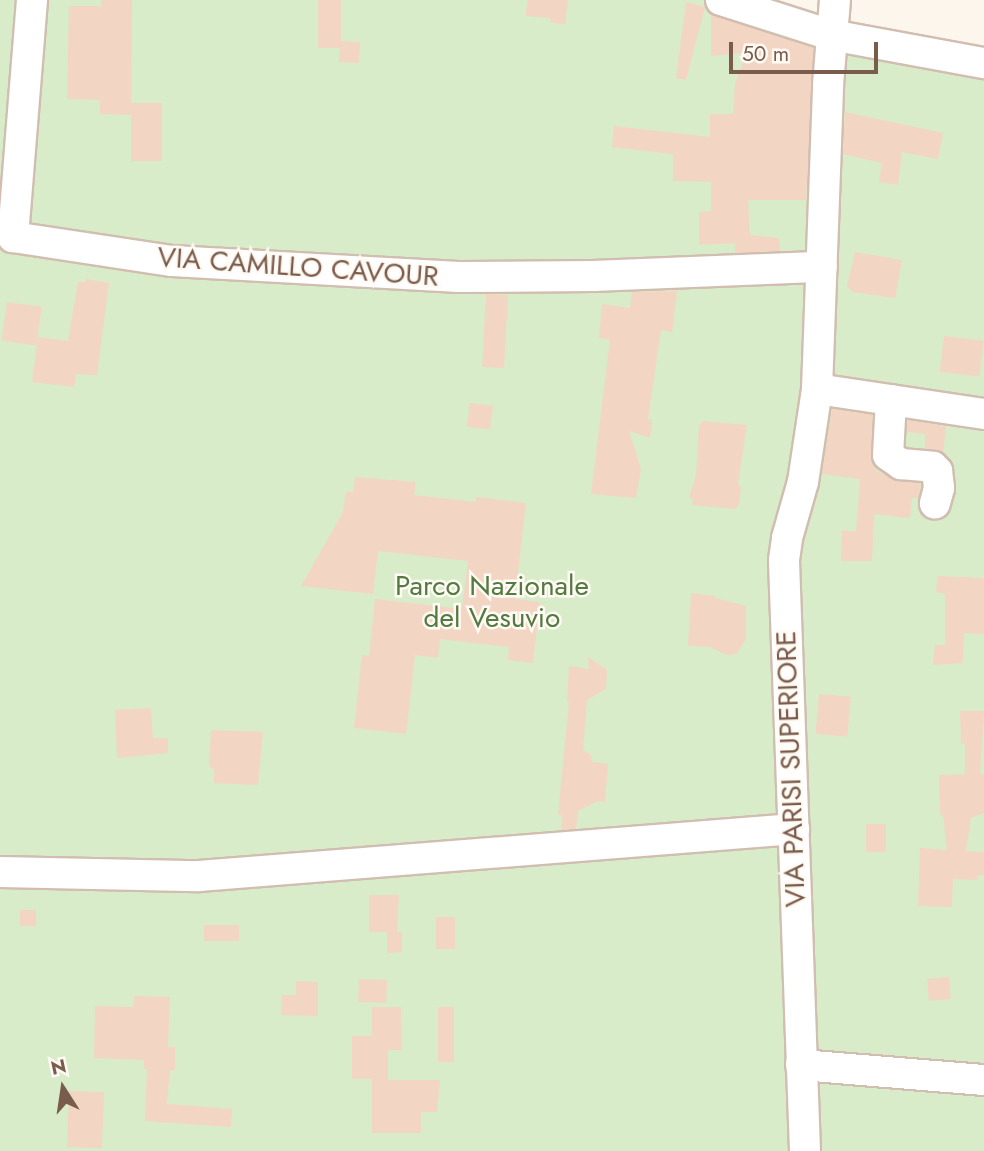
<!DOCTYPE html>
<html>
<head>
<meta charset="utf-8">
<style>
	body { margin:0 }
	#map { position:relative; width:984px; height:1151px; overflow:hidden; background:#fdf6ec; font-family:Jost,sans-serif }
	div>[style] { position:absolute }
	[style*='--x'] { left:calc(var(--x)*1px); top:calc(var(--y)*1px); width:calc(var(--w)*1px); rotate:calc(var(--a)*1deg) }
	.green>* { inset:0; background:#d8ecc9 }
	.building>* { inset:0; background:#f3d5c3; transform-origin:0 0 }
	.roads { filter:drop-shadow(2px 0 #d1beb0) drop-shadow(-2px 0 #d1beb0) drop-shadow(0 2px #d1beb0) drop-shadow(0 -2px #d1beb0) }
	.minor>* { height:30px; margin:-15px; padding:0 15px; transform-origin:15px; border-radius:15px; background:#fff }
	span { translate:-50% -50%; white-space:nowrap; text-align:center; line-height:1.15; -webkit-text-stroke:5px #fffaf3; paint-order:stroke }
	.street-label { font-size:28px; color:#7a5c4d }
	.park-label { font-size:28px; color:#537a41 }
	.north { position:absolute; left:28px; top:1053px; width:70px; height:70px; -webkit-text-stroke:5px #fffaf3; paint-order:stroke; rotate:348deg; font-size:19px; font-weight:700; line-height:28px; text-align:center; color:#7a5c4d }
	.north::after { content:''; display:block; margin:auto; width:24px; height:32px; background:#7a5c4d; clip-path:polygon(50% 0,100% 100%,50% 72%,0 100%) }
	.scale { position:absolute; left:729px; top:42px; width:149px; height:32px; box-sizing:border-box; border:4px solid #7a5c4d; border-top:0; padding-left:9px; font-size:21px; line-height:24px; white-space:nowrap; color:#7a5c4d; -webkit-text-stroke:5px #fffaf3; paint-order:stroke }
</style>
</head>
<body>
<div id="map">
	<div class="green">
		<i style="clip-path:polygon(0 0,708px 0,984px 52px,984px 1151px,0 1151px)"></i>
	</div>
	<div class="building">
		<i style="clip-path:polygon(101px 0,132px 0,131px 103px,162px 103px,162px 161px,131px 161px,131px 115px,100px 114px,100px 100px,67px 99px,69px 6px,101px 6px)"></i>
		<i style="left:318px;top:0;width:23px;height:48px"></i>
		<i style="clip-path:polygon(528px 0,568px 0,565px 24px,551px 23px,550px 18px,525px 16px)"></i>
		<i style="clip-path:polygon(686px 2px,705px 7px,686px 80px,676px 78px)"></i>
		<i style="clip-path:polygon(711px 14px,814px 48px,806px 200px,748px 200px,750px 235px,779px 238px,780px 251px,735px 253px,735px 243px,699px 245px,699px 212px,711px 211px,711px 182px,673px 181px,673px 154px,612px 147px,614px 126px,710px 137px,710px 114px,733px 114px,735px 84px,746px 53px,711px 56px)"></i>
		<i style="left:340px;top:41px;width:20px;height:21px;rotate:3deg"></i>
		<i style="clip-path:polygon(845px 112px,943px 133px,938px 159px,902px 152px,898px 185px,879px 182px,882px 163px,843px 154px)"></i>
		<i style="clip-path:polygon(855px 252px,902px 260px,895px 298px,852px 292px,847px 286px)"></i>
		<i style="clip-path:polygon(86px 279px,109px 283px,97px 375px,76px 374px,74px 387px,32px 382px,38px 337px,68px 341px,78px 282px,86px 282px)"></i>
		<i style="clip-path:polygon(677px 291px,672px 332px,661px 330px,648px 419px,652px 420px,650px 438px,629px 431px,641px 469px,636px 498px,591px 494px,610px 340px,599px 338px,602px 304px,630px 308px,632px 292px)"></i>
		<i style="left:486px;top:294px;width:22px;height:73px;rotate:3deg"></i>
		<i style="left:7px;top:302px;width:35px;height:39px;rotate:8deg"></i>
		<i style="left:944px;top:336px;width:40px;height:36px;rotate:7deg"></i>
		<i style="left:470px;top:403px;width:23px;height:24px;rotate:7deg"></i>
		<i style="clip-path:polygon(832px 409px,873px 415px,871px 454px,876px 471px,899px 481px,921px 483px,918px 498px,912px 498px,910px 518px,874px 514px,872px 561px,841px 561px,842px 530px,856px 532px,860px 479px,822px 474px)"></i>
		<i style="clip-path:polygon(907px 420px,946px 426px,943px 454px,925px 449px,925px 434px,907px 432px)"></i>
		<i style="clip-path:polygon(703px 421px,747px 425px,738px 483px,741px 488px,739px 504px,735px 509px,692px 505px,693px 499px,689px 498px,696px 475px,699px 425px)"></i>
		<i style="clip-path:polygon(355px 477px,416px 482px,414px 495px,476px 502px,476px 497px,526px 503px,515px 599px,540px 602px,533px 663px,508px 660px,509px 647px,440px 639px,438px 658px,415px 655px,406px 734px,354px 728px,362px 655px,369px 656px,375px 599px,462px 609px,468px 561px,378px 551px,373px 594px,301px 586px,343px 512px,346px 492px,353px 492px)"></i>
		<i style="clip-path:polygon(938px 576px,984px 578px,984px 634px,964px 633px,963px 663px,933px 665px,935px 645px,945px 645px,945px 594px,936px 592px)"></i>
		<i style="clip-path:polygon(691px 593px,715px 596px,715px 598px,746px 606px,746px 639px,736px 654px,727px 655px,710px 647px,688px 646px)"></i>
		<i style="clip-path:polygon(588px 657px,607px 670px,606px 689px,587px 700px,583px 750px,591px 755px,592px 762px,608px 764px,605px 802px,598px 801px,578px 811px,576px 829px,561px 830px,562px 816px,558px 814px,569px 702px,567px 701px,569px 666px,589px 669px)"></i>
		<i style="left:819px;top:694px;width:32px;height:40px;rotate:5deg"></i>
		<i style="clip-path:polygon(151px 708px,153px 738px,168px 738px,168px 753px,117px 758px,115px 710px)"></i>
		<i style="clip-path:polygon(960px 711px,984px 711px,980px 774px,984px 774px,984px 813px,971px 818px,966px 851px,984px 852px,984px 875px,977px 875px,977px 880px,953px 879px,952px 907px,918px 906px,920px 848px,947px 850px,943px 815px,940px 815px,939px 775px,965px 774px,965px 744px,961px 744px)"></i>
		<i style="clip-path:polygon(211px 730px,263px 732px,258px 785px,214px 783px,214px 770px,209px 766px)"></i>
		<i style="left:866px;top:824px;width:20px;height:28px"></i>
		<i style="clip-path:polygon(369px 895px,399px 895px,397px 932px,402px 932px,402px 952px,387px 953px,387px 932px,369px 932px)"></i>
		<i style="left:20px;top:910px;width:16px;height:16px"></i>
		<i style="left:436px;top:917px;width:19px;height:32px"></i>
		<i style="left:204px;top:925px;width:35px;height:16px"></i>
		<i style="left:949px;top:977px;width:22px;height:22px;rotate:85deg"></i>
		<i style="left:359px;top:979px;width:28px;height:23px;rotate:2deg"></i>
		<i style="clip-path:polygon(296px 981px,318px 982px,318px 1016px,281px 1015px,282px 995px,296px 995px)"></i>
		<i style="clip-path:polygon(134px 996px,170px 997px,168px 1047px,175px 1047px,175px 1070px,170px 1070px,167px 1104px,232px 1109px,231px 1127px,145px 1121px,147px 1069px,144px 1069px,144px 1060px,94px 1058px,95px 1006px,133px 1007px)"></i>
		<i style="clip-path:polygon(372px 1007px,401px 1007px,402px 1050px,388px 1050px,388px 1080px,440px 1080px,437px 1112px,421px 1112px,421px 1133px,372px 1133px,372px 1079px,352px 1079px,352px 1036px,372px 1036px)"></i>
		<i style="left:438px;top:1007px;width:16px;height:55px"></i>
		<i style="left:69px;top:1091px;width:35px;height:56px;rotate:2deg"></i>
	</div>
	<div class="roads">
		<div class="minor">
			<i style="--x:32;--y:0;--w:238;--a:94.6"></i>
			<i style="--x:13;--y:237;--w:161;--a:8.6"></i>
			<i style="--x:172;--y:261;--w:287;--a:3.2"></i>
			<i style="--x:459;--y:277;--w:134;--a:-0.4"></i>
			<i style="--x:593;--y:276;--w:229;--a:-2.3"></i>
			<i style="--x:721;--y:0;--w:115;--a:17.7"></i>
			<i style="--x:831;--y:35;--w:156;--a:10.4"></i>
			<i style="--x:817;--y:389;--w:169;--a:8.5"></i>
			<i style="--x:891;--y:400;--w:55;--a:93.1"></i>
			<i style="--x:888;--y:455;--w:16;--a:35"></i>
			<i style="--x:901;--y:464;--w:32;--a:5"></i>
			<i style="--x:933;--y:467;--w:6;--a:45"></i>
			<i style="--x:937;--y:471;--w:17;--a:83"></i>
			<i style="--x:939;--y:488;--w:16;--a:105"></i>
			<i style="--x:0;--y:872;--w:199;--a:1.2"></i>
			<i style="--x:199;--y:876;--w:597;--a:-4.52"></i>
			<i style="--x:801;--y:1065;--w:184;--a:4.7"></i>
			<i style="--x:805;--y:1151;--w:591;--a:-92.04"></i>
			<i style="--x:784;--y:560;--w:22;--a:-82"></i>
			<i style="--x:787;--y:538;--w:58;--a:-74.1"></i>
			<i style="--x:803;--y:482;--w:94;--a:-81.4"></i>
			<i style="--x:817;--y:389;--w:304;--a:-87.9"></i>
			<i style="--x:828;--y:85;--w:85;--a:-85.3"></i>
		</div>
	</div>
	<div class="street-label">
		<span style="left:298px;top:267px;rotate:4deg">VIA CAMILLO CAVOUR</span>
		<span style="left:791px;top:769px;rotate:-92deg">VIA PARISI SUPERIORE</span>
	</div>
	<div class="park-label">
		<span style="left:492px;top:602px">Parco Nazionale<br>del Vesuvio</span>
	</div>
	<div class="north">N</div>
	<div class="scale">50 m</div>
</div>
</body>
</html>
